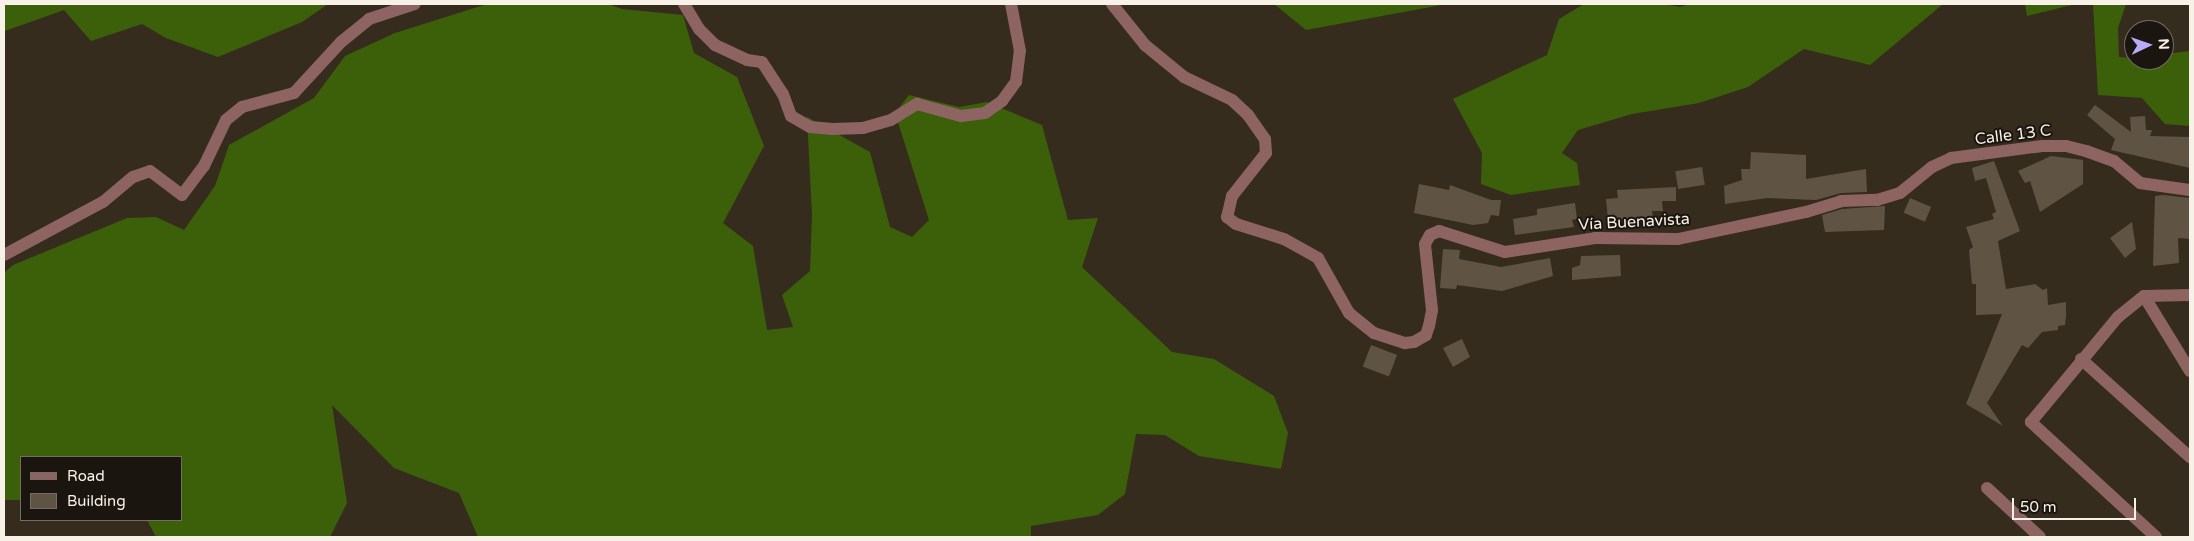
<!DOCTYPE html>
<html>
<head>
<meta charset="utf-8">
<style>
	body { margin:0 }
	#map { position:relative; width:2194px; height:541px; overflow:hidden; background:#362c1e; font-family:"Varela Round",sans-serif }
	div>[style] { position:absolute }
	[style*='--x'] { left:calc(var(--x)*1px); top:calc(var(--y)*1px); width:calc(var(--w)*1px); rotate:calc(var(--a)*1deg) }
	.forest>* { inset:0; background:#3b6009 }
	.building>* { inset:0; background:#5f5444; transform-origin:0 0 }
	.street>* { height:12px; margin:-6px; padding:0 6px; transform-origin:6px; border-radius:6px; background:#8d6461 }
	span { translate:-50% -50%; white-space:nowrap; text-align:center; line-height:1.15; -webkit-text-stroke:4px #1a150f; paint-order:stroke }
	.street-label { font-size:16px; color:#f8f1e8 }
	.frame { position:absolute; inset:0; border:5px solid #f8f1e8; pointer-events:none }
	.legend { position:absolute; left:20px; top:456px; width:162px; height:65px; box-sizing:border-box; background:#1a150f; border:1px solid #736d66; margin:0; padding:6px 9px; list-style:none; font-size:15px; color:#f8f1e8 }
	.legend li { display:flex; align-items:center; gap:10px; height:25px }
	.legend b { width:25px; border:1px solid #736d66 }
	.north { position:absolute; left:2124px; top:20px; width:50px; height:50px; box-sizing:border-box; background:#1a150f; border:1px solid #736d66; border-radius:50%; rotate:87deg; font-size:14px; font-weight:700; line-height:20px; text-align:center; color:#f8f1e8 }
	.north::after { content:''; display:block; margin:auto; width:18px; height:22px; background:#b6acf8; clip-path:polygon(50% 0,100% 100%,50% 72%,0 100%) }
	.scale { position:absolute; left:2012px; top:498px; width:124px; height:22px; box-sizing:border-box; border:2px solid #f8f1e8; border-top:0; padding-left:6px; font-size:15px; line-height:18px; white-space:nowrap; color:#f8f1e8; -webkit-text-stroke:4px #1a150f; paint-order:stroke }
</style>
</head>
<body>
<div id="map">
	<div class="forest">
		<i style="clip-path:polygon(4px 4px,328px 4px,302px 22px,218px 57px,166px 38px,142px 24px,91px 41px,64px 10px,5px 31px)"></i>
		<i style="clip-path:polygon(487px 4px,608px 4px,622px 9px,683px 15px,694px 53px,737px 77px,764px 146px,723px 223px,753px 246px,767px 330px,793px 327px,782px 295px,810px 271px,812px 215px,807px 117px,870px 152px,890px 227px,912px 237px,929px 220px,895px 113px,909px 95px,959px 107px,987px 102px,1042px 125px,1068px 220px,1098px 218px,1082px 267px,1172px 352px,1214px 359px,1274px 396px,1288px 433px,1281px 469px,1199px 456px,1165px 435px,1136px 434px,1125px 494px,1098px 515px,1031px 526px,1031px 537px,478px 537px,459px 493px,394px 468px,332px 405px,347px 503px,330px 537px,156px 537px,147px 520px,181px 520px,181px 457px,21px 457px,21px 500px,4px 500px,4px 273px,13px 265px,127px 218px,156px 217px,184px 230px,215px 186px,229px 145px,314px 98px,345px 56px,395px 33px)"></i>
		<i style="clip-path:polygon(1274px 4px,1447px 4px,1306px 30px)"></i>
		<i style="clip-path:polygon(1584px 4px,1663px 4px,1680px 7px,1690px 4px,1943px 4px,1870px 65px,1804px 49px,1748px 87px,1699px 103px,1632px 114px,1578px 130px,1562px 153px,1577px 163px,1580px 185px,1511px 195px,1481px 184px,1482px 153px,1453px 99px,1547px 55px,1559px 19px)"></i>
		<i style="clip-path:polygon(2025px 4px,2076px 4px,2027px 16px)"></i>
		<i style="clip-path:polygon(2093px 4px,2126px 4px,2118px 28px,2119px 57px,2164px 60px,2164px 54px,2190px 51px,2190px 126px,2165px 124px,2142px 98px,2098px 95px)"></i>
	</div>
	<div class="building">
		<i style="clip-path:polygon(2095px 105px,2131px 132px,2130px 117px,2145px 116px,2146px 130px,2152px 130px,2150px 136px,2190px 137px,2190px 168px,2111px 150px,2115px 139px,2087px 115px)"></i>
		<i style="clip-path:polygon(1751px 152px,1806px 155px,1806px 179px,1866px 169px,1867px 192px,1841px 193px,1816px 200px,1767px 198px,1725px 204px,1724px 186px,1742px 180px,1741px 169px,1750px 169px)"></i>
		<i style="clip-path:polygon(2051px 156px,2083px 160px,2083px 184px,2040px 212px,2030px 181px,2025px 183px,2018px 171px)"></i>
		<i style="clip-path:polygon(1994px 161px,2020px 231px,1998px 241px,2006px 289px,2035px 284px,2043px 290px,2047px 288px,2048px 305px,2066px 302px,2066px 316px,2065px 325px,2058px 326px,2058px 330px,2042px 332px,2028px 348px,2022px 345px,1987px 403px,2003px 426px,1966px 404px,2002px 314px,1976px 315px,1976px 284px,1972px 284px,1969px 250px,1973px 247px,1966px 227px,1994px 219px,1992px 214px,1996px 212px,1986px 178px,1975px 181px,1972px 168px)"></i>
		<i style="left:1702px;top:167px;width:18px;height:27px;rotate:81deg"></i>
		<i style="clip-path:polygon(1419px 184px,1449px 190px,1450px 185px,1491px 200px,1501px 200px,1499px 216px,1491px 215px,1488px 223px,1473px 225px,1414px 213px)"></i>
		<i style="clip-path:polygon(1676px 187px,1676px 201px,1662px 201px,1663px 211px,1652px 211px,1653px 222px,1618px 223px,1618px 219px,1608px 220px,1606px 199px,1618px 198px,1617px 190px)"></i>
		<i style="clip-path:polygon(2163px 195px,2190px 198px,2190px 239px,2178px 238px,2179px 263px,2153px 266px,2155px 196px)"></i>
		<i style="left:1910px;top:198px;width:23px;height:16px;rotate:23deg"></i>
		<i style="clip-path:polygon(1575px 203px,1577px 219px,1572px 220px,1574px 227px,1515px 235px,1513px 219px,1537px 215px,1537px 209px)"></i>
		<i style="clip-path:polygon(1885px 206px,1884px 230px,1825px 232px,1822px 215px,1842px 209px)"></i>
		<i style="clip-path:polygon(2132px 222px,2136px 249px,2125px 258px,2110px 238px)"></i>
		<i style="clip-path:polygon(1443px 249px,1460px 250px,1459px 259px,1501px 267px,1550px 258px,1553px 276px,1502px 291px,1457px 285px,1456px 289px,1440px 288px)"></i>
		<i style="clip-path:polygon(1620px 255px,1621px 276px,1572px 280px,1572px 268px,1580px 265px,1581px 256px)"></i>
		<i style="clip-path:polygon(1462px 339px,1470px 357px,1453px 367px,1443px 348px)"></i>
		<i style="left:1371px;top:345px;width:28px;height:23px;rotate:21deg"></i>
	</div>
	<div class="street">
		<i style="--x:684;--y:4;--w:29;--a:59"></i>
		<i style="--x:699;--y:29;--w:23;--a:45"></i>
		<i style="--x:715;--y:45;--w:35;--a:25"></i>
		<i style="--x:747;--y:60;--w:15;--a:8"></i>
		<i style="--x:762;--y:62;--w:38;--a:57"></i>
		<i style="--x:783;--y:94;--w:23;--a:70"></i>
		<i style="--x:791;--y:116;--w:22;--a:30"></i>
		<i style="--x:810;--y:127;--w:23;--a:5"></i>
		<i style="--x:833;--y:129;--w:30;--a:-2"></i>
		<i style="--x:863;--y:128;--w:29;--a:-16"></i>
		<i style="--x:891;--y:120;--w:31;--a:-32"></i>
		<i style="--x:917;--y:104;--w:46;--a:15.3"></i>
		<i style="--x:961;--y:116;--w:24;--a:-7"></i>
		<i style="--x:985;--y:113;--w:21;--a:-35"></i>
		<i style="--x:1002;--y:101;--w:24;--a:-54"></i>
		<i style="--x:1016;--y:82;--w:31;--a:-83"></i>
		<i style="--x:1020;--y:51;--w:48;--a:-100.8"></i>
		<i style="--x:1112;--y:4;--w:53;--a:51.2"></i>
		<i style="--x:1145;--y:45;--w:50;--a:39.4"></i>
		<i style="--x:1184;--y:77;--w:53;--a:25.6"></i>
		<i style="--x:1232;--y:100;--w:22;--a:43"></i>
		<i style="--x:1248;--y:115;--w:29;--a:55"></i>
		<i style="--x:1265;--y:139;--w:14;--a:86"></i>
		<i style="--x:1266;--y:153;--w:55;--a:128.3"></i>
		<i style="--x:1232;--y:196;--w:22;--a:103"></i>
		<i style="--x:1227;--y:217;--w:11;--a:38"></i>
		<i style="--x:1236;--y:224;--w:50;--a:17.4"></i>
		<i style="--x:1284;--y:239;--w:39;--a:29"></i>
		<i style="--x:1318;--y:258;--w:63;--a:60.6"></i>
		<i style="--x:1349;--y:313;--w:32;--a:39"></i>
		<i style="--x:1374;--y:333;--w:33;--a:18"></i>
		<i style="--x:1405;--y:343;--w:9;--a:-6"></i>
		<i style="--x:1414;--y:342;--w:14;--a:-30"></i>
		<i style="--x:1426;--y:335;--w:9;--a:-72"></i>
		<i style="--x:1429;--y:326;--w:16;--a:-79"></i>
		<i style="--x:1432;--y:310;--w:66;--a:-96.1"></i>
		<i style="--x:1425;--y:244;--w:10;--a:-61"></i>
		<i style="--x:1430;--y:235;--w:10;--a:-24"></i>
		<i style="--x:1439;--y:231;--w:69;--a:17.7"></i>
		<i style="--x:1505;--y:252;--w:91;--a:-8.8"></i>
		<i style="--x:1595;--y:238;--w:83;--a:0.7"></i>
		<i style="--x:1678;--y:239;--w:131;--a:-11.9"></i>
		<i style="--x:1806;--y:212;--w:37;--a:-17"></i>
		<i style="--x:1841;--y:201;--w:36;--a:-2"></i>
		<i style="--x:1877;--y:200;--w:24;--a:-17"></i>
		<i style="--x:1900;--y:193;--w:41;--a:-39.1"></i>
		<i style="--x:1932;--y:167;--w:21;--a:-25"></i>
		<i style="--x:1951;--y:158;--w:92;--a:-7.5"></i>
		<i style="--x:2042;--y:146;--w:24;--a:0"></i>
		<i style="--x:2066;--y:146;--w:21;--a:14"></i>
		<i style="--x:2086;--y:151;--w:30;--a:20"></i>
		<i style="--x:2114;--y:161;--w:34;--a:40"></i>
		<i style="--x:2140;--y:183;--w:50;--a:8"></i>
		<i style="--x:4;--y:255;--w:112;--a:-28.2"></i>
		<i style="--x:103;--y:202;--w:39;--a:-40"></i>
		<i style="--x:133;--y:177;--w:18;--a:-19"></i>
		<i style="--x:150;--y:171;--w:40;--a:37"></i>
		<i style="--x:182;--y:195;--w:36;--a:-53"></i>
		<i style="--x:204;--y:166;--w:51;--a:-64.4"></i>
		<i style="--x:226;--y:120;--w:21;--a:-39"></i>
		<i style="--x:242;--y:107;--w:54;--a:-15.1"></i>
		<i style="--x:294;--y:93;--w:69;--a:-47.3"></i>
		<i style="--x:341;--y:42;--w:36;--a:-39"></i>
		<i style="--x:369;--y:19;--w:48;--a:-18.1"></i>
		<i style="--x:2144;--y:296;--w:88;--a:58.5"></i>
		<i style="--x:2081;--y:359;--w:147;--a:42"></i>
		<i style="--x:1987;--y:488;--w:72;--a:42.8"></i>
		<i style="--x:2156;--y:537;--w:170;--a:-137.4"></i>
		<i style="--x:2031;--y:422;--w:136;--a:-50.4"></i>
		<i style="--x:2118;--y:317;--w:33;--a:-39"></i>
		<i style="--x:2144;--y:296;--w:46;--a:-1.2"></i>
	</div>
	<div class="street-label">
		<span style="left:2013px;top:135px;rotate:-7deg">Calle 13 C</span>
		<span style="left:1634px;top:222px;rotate:-3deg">Vía Buenavista</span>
	</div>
	<div class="frame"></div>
	<ul class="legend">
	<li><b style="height:6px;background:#8d6461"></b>Road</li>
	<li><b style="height:14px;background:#5f5444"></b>Building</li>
	</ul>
	<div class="north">N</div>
	<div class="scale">50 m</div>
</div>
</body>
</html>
